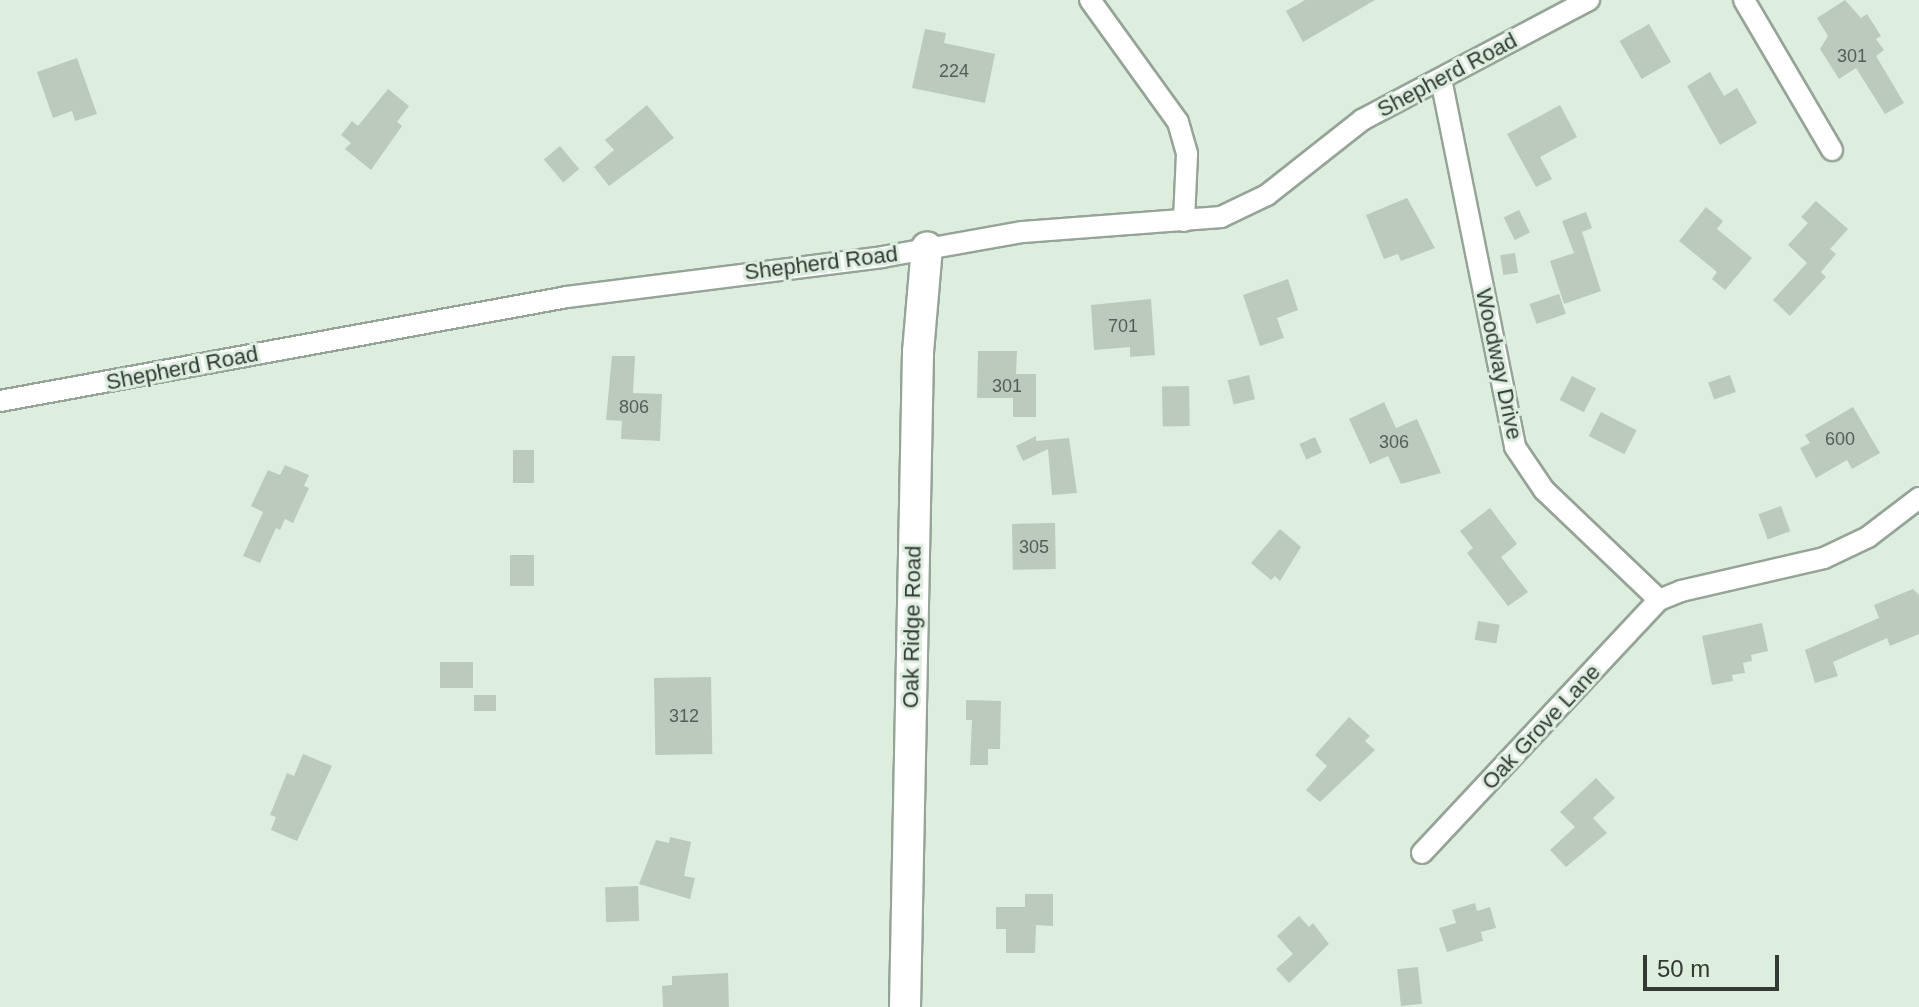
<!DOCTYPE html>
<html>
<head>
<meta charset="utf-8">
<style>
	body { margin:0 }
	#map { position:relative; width:1919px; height:1007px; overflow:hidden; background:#ddedde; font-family:Arial,sans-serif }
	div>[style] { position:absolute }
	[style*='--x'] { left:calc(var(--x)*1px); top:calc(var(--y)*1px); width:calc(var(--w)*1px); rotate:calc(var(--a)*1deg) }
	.building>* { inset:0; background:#bbcabc; transform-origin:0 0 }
	.roads { filter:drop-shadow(2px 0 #95a496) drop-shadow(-2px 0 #95a496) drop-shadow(0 2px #95a496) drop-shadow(0 -2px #95a496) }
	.street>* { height:20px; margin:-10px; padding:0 10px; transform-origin:10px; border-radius:10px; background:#fff }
	.secondary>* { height:30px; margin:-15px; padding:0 15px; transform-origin:15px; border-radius:15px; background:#fff }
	span { translate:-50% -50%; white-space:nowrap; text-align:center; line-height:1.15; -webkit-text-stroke:6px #ddedde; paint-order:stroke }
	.number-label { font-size:18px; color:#555e56 }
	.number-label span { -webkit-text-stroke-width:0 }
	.street-label { font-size:22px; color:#333a34 }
	.scale { position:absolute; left:1643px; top:955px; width:136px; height:36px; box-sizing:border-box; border:4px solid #333a34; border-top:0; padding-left:10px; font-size:24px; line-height:28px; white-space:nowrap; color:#333a34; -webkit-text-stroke:6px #ddedde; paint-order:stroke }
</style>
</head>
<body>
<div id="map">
	<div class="building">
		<i style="clip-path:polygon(1305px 0,1375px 0,1303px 42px,1286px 11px)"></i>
		<i style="clip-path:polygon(1845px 0,1861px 18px,1867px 14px,1881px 36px,1876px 39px,1884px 50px,1876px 56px,1904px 103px,1885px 114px,1856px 68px,1839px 79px,1820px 49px,1828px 36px,1817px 18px)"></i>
		<i style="left:1649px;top:24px;width:44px;height:34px;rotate:60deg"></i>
		<i style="clip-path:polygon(925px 29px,946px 33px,944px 43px,995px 54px,985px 103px,912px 88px)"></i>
		<i style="clip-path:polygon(77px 58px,97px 114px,75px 121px,72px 111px,53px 118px,37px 72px)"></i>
		<i style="clip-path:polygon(1710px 72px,1724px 96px,1737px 88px,1757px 123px,1720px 145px,1687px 86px)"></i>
		<i style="clip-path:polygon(388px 89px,409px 106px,397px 122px,402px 126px,371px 170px,345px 149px,351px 143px,341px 135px,352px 121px,358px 126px)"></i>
		<i style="clip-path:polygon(647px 105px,674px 138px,609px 186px,594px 167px,614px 150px,605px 140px)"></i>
		<i style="clip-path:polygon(1560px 105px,1577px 137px,1540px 157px,1552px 179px,1536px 187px,1507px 134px)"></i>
		<i style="left:560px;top:146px;width:30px;height:21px;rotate:50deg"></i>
		<i style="clip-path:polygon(1407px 198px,1435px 248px,1401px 261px,1398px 254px,1384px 259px,1366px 215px)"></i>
		<i style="clip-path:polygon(1816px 201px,1848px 229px,1830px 249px,1836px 254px,1821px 272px,1826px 277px,1790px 316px,1773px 300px,1807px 263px,1788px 245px,1808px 223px,1801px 217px)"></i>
		<i style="clip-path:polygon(1706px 207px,1723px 221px,1717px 229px,1752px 258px,1725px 290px,1712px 279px,1717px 272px,1679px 241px)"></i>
		<i style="left:1519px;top:210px;width:25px;height:17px;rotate:64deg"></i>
		<i style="clip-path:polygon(1586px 212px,1592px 228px,1582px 232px,1601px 291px,1564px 304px,1550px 261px,1574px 253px,1562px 221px)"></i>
		<i style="left:1515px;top:253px;width:20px;height:15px;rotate:81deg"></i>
		<i style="clip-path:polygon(1288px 279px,1298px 310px,1277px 318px,1284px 338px,1260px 346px,1243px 295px)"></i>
		<i style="left:1559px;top:294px;width:21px;height:31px;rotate:71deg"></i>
		<i style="clip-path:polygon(1151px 299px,1155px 355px,1130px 357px,1130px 347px,1094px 350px,1091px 305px)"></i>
		<i style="clip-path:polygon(978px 351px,1017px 351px,1016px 374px,1036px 374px,1036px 417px,1013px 417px,1013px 398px,977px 398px)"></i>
		<i style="clip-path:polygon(612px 356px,635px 356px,633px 393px,662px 394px,660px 441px,621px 439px,622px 421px,606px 420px)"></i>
		<i style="left:1249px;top:375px;width:25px;height:22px;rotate:76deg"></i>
		<i style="left:1730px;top:375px;width:18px;height:23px;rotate:71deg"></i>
		<i style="left:1572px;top:376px;width:27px;height:27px;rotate:27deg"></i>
		<i style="left:1189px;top:386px;width:40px;height:27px;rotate:89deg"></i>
		<i style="clip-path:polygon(1384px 402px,1396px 428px,1417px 419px,1441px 473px,1401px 484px,1388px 456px,1370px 464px,1349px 419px)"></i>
		<i style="clip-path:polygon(1853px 407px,1880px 453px,1852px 469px,1847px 460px,1816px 478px,1800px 448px,1810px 443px,1805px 435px)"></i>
		<i style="left:1601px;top:412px;width:40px;height:27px;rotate:27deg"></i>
		<i style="clip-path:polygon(1036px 436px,1036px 441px,1069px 438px,1077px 493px,1052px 495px,1048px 449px,1023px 461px,1016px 446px)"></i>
		<i style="left:1315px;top:437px;width:17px;height:17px;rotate:66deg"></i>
		<i style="left:534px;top:450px;width:33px;height:21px;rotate:90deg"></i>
		<i style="clip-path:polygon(285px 465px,309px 475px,304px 486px,309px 488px,293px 523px,285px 519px,280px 530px,276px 528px,260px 563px,243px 556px,263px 512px,251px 506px,268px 470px,280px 475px)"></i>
		<i style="left:1781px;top:506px;width:27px;height:24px;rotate:70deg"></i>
		<i style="clip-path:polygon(1490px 508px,1517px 544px,1501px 557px,1528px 592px,1508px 606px,1467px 553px,1473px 548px,1460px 531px)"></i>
		<i style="left:1055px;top:523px;width:46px;height:43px;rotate:89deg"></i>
		<i style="clip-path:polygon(1280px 529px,1301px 547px,1280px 581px,1275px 576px,1271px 580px,1251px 563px)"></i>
		<i style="left:534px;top:555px;width:31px;height:24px;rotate:90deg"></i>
		<i style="clip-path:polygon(1913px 589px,1919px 595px,1919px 634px,1890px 646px,1887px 638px,1833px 662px,1838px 676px,1815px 683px,1805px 650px,1879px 618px,1874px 605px)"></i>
		<i style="left:1478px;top:621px;width:22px;height:19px;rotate:10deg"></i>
		<i style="clip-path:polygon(1762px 623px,1768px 651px,1751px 655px,1752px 661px,1743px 663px,1745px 673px,1732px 675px,1733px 681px,1712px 685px,1702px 636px)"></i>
		<i style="left:440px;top:662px;width:33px;height:26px"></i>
		<i style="left:711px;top:677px;width:77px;height:57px;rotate:89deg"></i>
		<i style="left:474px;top:695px;width:22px;height:16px"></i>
		<i style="clip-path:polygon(966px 700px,1001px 701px,1000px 749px,988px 749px,988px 765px,970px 765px,972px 720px,966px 720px)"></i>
		<i style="clip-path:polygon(1349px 717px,1370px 736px,1365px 741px,1375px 750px,1320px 802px,1306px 790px,1327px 766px,1315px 755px)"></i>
		<i style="clip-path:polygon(303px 754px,332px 766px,297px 841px,271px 830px,276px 817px,270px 815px,287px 773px,294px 776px)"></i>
		<i style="clip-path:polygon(1596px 778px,1615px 798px,1593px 818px,1607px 833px,1566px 867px,1550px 850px,1575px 827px,1560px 812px)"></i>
		<i style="clip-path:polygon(670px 837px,691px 842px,684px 876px,695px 878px,690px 899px,639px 884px,656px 840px,669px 843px)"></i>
		<i style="left:638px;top:886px;width:35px;height:33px;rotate:88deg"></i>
		<i style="clip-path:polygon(1025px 894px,1053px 894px,1053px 926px,1036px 925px,1035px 953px,1006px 953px,1006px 929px,996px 929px,996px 907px,1025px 907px)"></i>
		<i style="clip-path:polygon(1475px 903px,1477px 911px,1490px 907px,1496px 928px,1481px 932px,1483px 941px,1447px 952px,1439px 928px,1456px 923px,1452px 910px)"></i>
		<i style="clip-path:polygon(1299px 916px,1309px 927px,1313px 923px,1329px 944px,1289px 983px,1276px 969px,1293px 954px,1277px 936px)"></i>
		<i style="left:1418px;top:967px;width:37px;height:21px;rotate:84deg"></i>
		<i style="clip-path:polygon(728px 973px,729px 1007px,663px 1007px,662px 986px,672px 985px,672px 976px)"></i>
	</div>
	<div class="roads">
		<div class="street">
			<i style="--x:1090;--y:0;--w:150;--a:54.2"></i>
			<i style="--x:1178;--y:122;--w:33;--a:74"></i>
			<i style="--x:1187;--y:154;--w:67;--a:92.6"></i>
			<i style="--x:1744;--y:0;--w:174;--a:59.6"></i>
			<i style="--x:1441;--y:79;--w:375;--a:78.6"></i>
			<i style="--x:1515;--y:447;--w:52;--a:56"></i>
			<i style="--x:1544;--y:490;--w:159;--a:43.7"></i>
			<i style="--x:0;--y:401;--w:576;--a:-10.39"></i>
			<i style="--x:567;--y:297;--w:318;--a:-7.2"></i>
			<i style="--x:882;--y:257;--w:143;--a:-10.1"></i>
			<i style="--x:1023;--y:232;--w:199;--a:-4.3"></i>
			<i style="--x:1221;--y:217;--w:51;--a:-25.6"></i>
			<i style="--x:1267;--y:195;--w:121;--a:-38.3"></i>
			<i style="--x:1362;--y:120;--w:257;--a:-27.9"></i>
			<i style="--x:1422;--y:853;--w:347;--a:-46.9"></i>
			<i style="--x:1659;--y:600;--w:24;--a:-22"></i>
			<i style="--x:1681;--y:591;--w:147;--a:-13"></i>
			<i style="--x:1824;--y:558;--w:49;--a:-25.5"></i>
			<i style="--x:1868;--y:537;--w:64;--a:-37.4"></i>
		</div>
		<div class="secondary">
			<i style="--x:905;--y:1007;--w:655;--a:-88.86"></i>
			<i style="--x:918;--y:352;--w:105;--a:-85.1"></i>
		</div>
	</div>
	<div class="number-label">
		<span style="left:1852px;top:56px">301</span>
		<span style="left:954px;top:71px">224</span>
		<span style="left:1123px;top:326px">701</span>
		<span style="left:1007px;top:386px">301</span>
		<span style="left:634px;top:407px">806</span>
		<span style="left:1840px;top:439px">600</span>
		<span style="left:1394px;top:442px">306</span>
		<span style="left:1034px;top:547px">305</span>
		<span style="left:684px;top:716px">312</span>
	</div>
	<div class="street-label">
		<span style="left:1447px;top:75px;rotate:-28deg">Shepherd Road</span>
		<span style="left:821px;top:263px;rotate:-7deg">Shepherd Road</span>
		<span style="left:1499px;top:364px;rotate:78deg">Woodway Drive</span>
		<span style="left:182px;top:368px;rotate:-11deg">Shepherd Road</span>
		<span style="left:912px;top:627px;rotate:-89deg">Oak Ridge Road</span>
		<span style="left:1541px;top:727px;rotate:-47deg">Oak Grove Lane</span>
	</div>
	<div class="scale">50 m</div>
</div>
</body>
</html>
